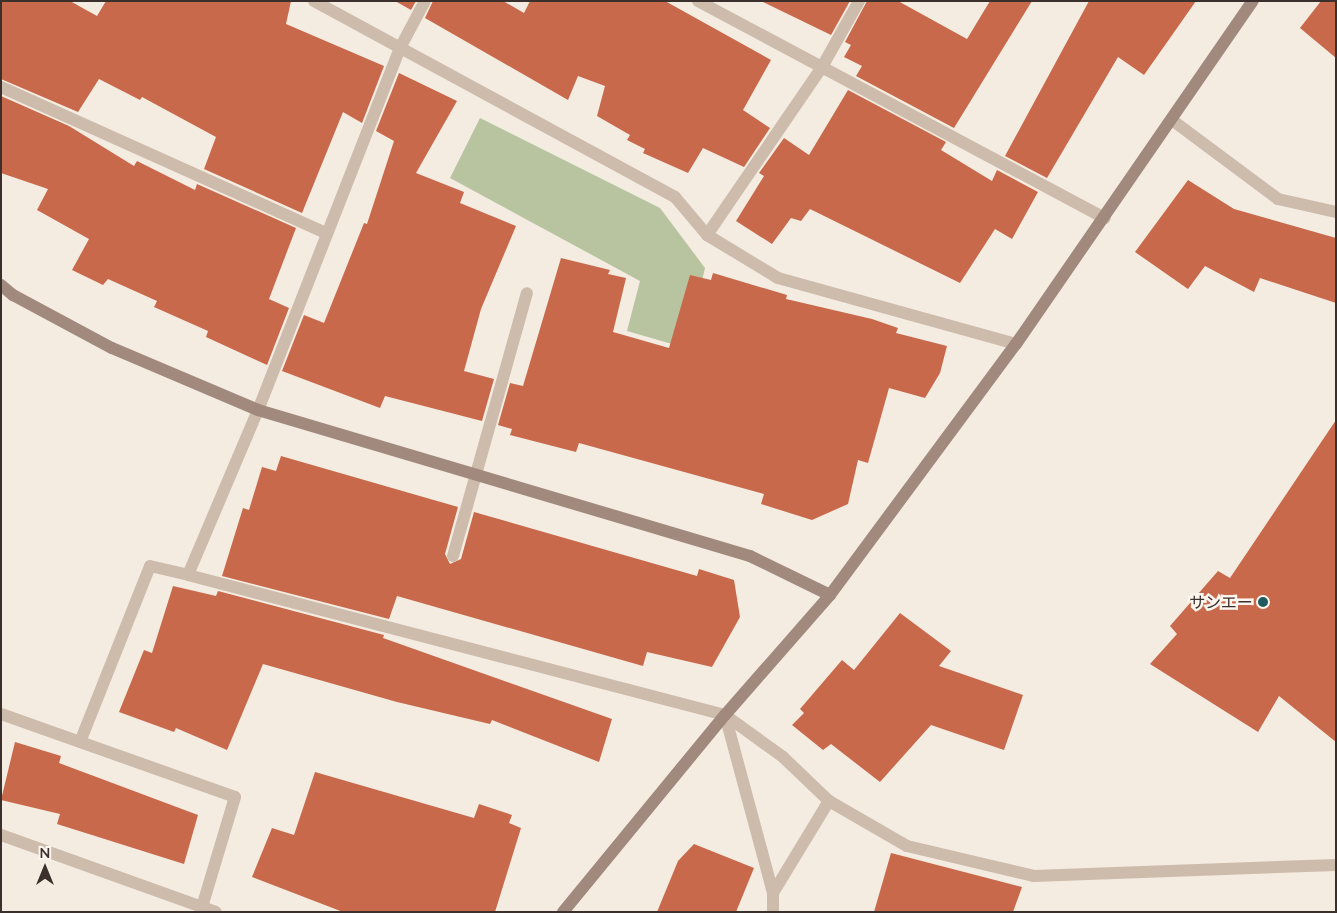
<!DOCTYPE html>
<html>
<head>
<meta charset="utf-8">
<style>
	body { margin:0 }
	#map { position:relative; width:1337px; height:913px; overflow:hidden; background:#f4ebe1; font-family:Lato,"Noto Sans JP",sans-serif }
	div>[style] { position:absolute }
	[style*='--x'] { left:calc(var(--x)*1px); top:calc(var(--y)*1px); width:calc(var(--w)*1px); rotate:calc(var(--a)*1deg) }
	.green>* { inset:0; background:#b8c4a0 }
	.building>* { inset:0; background:#c8694b }
	.street>* { height:12px; margin:-6px; padding:0 6px; transform-origin:6px; border-radius:6px; background:#cdbbac }
	.secondary>* { height:12px; margin:-6px; padding:0 6px; transform-origin:6px; border-radius:6px; background:#a18a7d }
	.dots>* { width:14px; height:14px; translate:-50% -50%; box-sizing:border-box; border:2px solid #fbf5ee; border-radius:50% }
	span { translate:-50% -50%; white-space:nowrap; text-align:center; line-height:1.15; -webkit-text-stroke:5px #fbf5ee; paint-order:stroke }
	.poi-label { font-size:16px; color:#3b302b }
	.right { translate:-100% -50%; text-align:right }
	.frame { position:absolute; inset:0; border:2px solid #3b302b; pointer-events:none }
	.north { position:absolute; left:20px; top:843px; width:50px; height:50px; -webkit-text-stroke:4px #fbf5ee; paint-order:stroke; rotate:0deg; font-size:14px; font-weight:700; line-height:20px; text-align:center; color:#3b302b }
	.north::after { content:''; display:block; margin:auto; width:18px; height:22px; background:#3b302b; clip-path:polygon(50% 0,100% 100%,50% 72%,0 100%) }
</style>
</head>
<body>
<div id="map">
	<div class="green">
		<i style="clip-path:polygon(480px 118px,660px 208px,705px 268px,686px 348px,627px 331px,640px 281px,450px 178px)"></i>
	</div>
	<div class="building">
		<i style="clip-path:polygon(1px 1px,70px 1px,97px 16px,106px 1px,291px 1px,286px 24px,384px 66px,362px 123px,343px 112px,302px 213px,204px 169px,216px 137px,142px 97px,140px 100px,99px 79px,78px 112px,1px 79px)"></i>
		<i style="clip-path:polygon(395px 1px,416px 1px,411px 10px)"></i>
		<i style="clip-path:polygon(433px 1px,503px 1px,524px 13px,530px 1px,665px 1px,771px 60px,743px 110px,770px 128px,744px 167px,703px 148px,688px 173px,643px 153px,645px 149px,627px 140px,630px 135px,597px 116px,605px 86px,578px 76px,568px 100px,425px 18px)"></i>
		<i style="clip-path:polygon(761px 1px,850px 1px,831px 35px)"></i>
		<i style="clip-path:polygon(867px 1px,898px 1px,967px 39px,990px 1px,1032px 1px,954px 128px,856px 76px,862px 66px,844px 57px,851px 45px,845px 42px)"></i>
		<i style="clip-path:polygon(1089px 1px,1196px 1px,1144px 75px,1118px 57px,1047px 178px,1005px 156px)"></i>
		<i style="clip-path:polygon(1321px 1px,1336px 1px,1336px 58px,1300px 28px)"></i>
		<i style="clip-path:polygon(399px 73px,457px 101px,416px 173px,464px 192px,460px 203px,516px 226px,481px 309px,464px 371px,494px 379px,482px 421px,385px 396px,380px 408px,282px 371px,304px 315px,324px 323px,364px 223px,367px 224px,394px 141px,376px 131px)"></i>
		<i style="clip-path:polygon(848px 90px,946px 142px,941px 150px,992px 181px,997px 170px,1038px 192px,1012px 239px,995px 229px,960px 283px,810px 209px,801px 221px,791px 218px,772px 244px,736px 221px,764px 176px,759px 173px,784px 138px,809px 155px)"></i>
		<i style="clip-path:polygon(1px 96px,69px 126px,134px 166px,137px 161px,195px 190px,197px 184px,296px 228px,269px 299px,289px 308px,267px 365px,206px 337px,208px 331px,154px 307px,157px 301px,108px 279px,103px 285px,72px 270px,89px 239px,37px 210px,48px 189px,1px 173px)"></i>
		<i style="clip-path:polygon(1188px 180px,1234px 209px,1336px 238px,1336px 303px,1260px 278px,1254px 292px,1205px 266px,1188px 289px,1135px 252px)"></i>
		<i style="clip-path:polygon(561px 258px,610px 270px,608px 274px,626px 278px,613px 332px,669px 348px,690px 275px,711px 280px,713px 273px,787px 295px,786px 299px,872px 319px,898px 328px,896px 333px,947px 346px,940px 373px,925px 398px,889px 388px,868px 463px,858px 460px,848px 504px,812px 520px,761px 504px,764px 494px,579px 443px,576px 452px,510px 435px,512px 429px,498px 425px,510px 383px,523px 386px)"></i>
		<i style="clip-path:polygon(1336px 420px,1336px 742px,1279px 696px,1258px 732px,1150px 664px,1177px 634px,1170px 626px,1218px 571px,1230px 578px)"></i>
		<i style="clip-path:polygon(281px 456px,458px 507px,445px 554px,450px 564px,461px 559px,474px 512px,697px 576px,699px 569px,734px 580px,740px 617px,712px 667px,647px 652px,643px 666px,397px 596px,389px 619px,222px 576px,243px 508px,249px 510px,262px 467px,276px 471px)"></i>
		<i style="clip-path:polygon(173px 586px,216px 596px,218px 591px,384px 635px,383px 638px,612px 719px,599px 762px,492px 720px,490px 724px,397px 702px,263px 664px,227px 750px,176px 728px,174px 732px,119px 712px,144px 650px,152px 653px)"></i>
		<i style="clip-path:polygon(900px 613px,951px 651px,939px 666px,1023px 695px,1004px 750px,931px 725px,880px 782px,831px 744px,823px 750px,792px 725px,804px 713px,800px 709px,842px 660px,854px 670px)"></i>
		<i style="clip-path:polygon(15px 742px,61px 756px,59px 763px,198px 815px,184px 864px,57px 824px,60px 814px,1px 800px)"></i>
		<i style="clip-path:polygon(315px 772px,474px 818px,479px 804px,512px 815px,509px 823px,521px 828px,495px 912px,343px 912px,252px 877px,272px 828px,294px 835px)"></i>
		<i style="clip-path:polygon(694px 844px,754px 868px,736px 912px,657px 912px,678px 861px)"></i>
		<i style="clip-path:polygon(891px 853px,1022px 887px,1013px 912px,874px 912px)"></i>
	</div>
	<div class="street">
		<i style="--x:314;--y:1;--w:411;--a:28.5"></i>
		<i style="--x:675;--y:197;--w:50;--a:49.9"></i>
		<i style="--x:707;--y:235;--w:83;--a:31.2"></i>
		<i style="--x:778;--y:278;--w:247;--a:15.5"></i>
		<i style="--x:425;--y:1;--w:53;--a:118"></i>
		<i style="--x:400;--y:48;--w:389;--a:111.4"></i>
		<i style="--x:258;--y:410;--w:179;--a:113"></i>
		<i style="--x:188;--y:575;--w:555;--a:14.61"></i>
		<i style="--x:725;--y:715;--w:72;--a:35.9"></i>
		<i style="--x:783;--y:757;--w:64;--a:43.7"></i>
		<i style="--x:829;--y:801;--w:90;--a:30"></i>
		<i style="--x:907;--y:846;--w:130;--a:13.3"></i>
		<i style="--x:1034;--y:876;--w:302;--a:-2.1"></i>
		<i style="--x:698;--y:1;--w:461;--a:28.1"></i>
		<i style="--x:1;--y:87;--w:356;--a:24.2"></i>
		<i style="--x:1172;--y:120;--w:132;--a:36.7"></i>
		<i style="--x:1278;--y:199;--w:59;--a:12.6"></i>
		<i style="--x:707;--y:235;--w:204;--a:-55.6"></i>
		<i style="--x:822;--y:67;--w:76;--a:-60.7"></i>
		<i style="--x:453;--y:556;--w:273;--a:-74.3"></i>
		<i style="--x:1;--y:714;--w:248;--a:19.5"></i>
		<i style="--x:235;--y:797;--w:115;--a:106.7"></i>
		<i style="--x:725;--y:715;--w:184;--a:74.9"></i>
		<i style="--x:773;--y:893;--w:19;--a:90"></i>
		<i style="--x:80;--y:742;--w:189;--a:-68.3"></i>
		<i style="--x:150;--y:566;--w:39;--a:13"></i>
		<i style="--x:1;--y:835;--w:228;--a:19.7"></i>
		<i style="--x:773;--y:893;--w:108;--a:-58.7"></i>
	</div>
	<div class="secondary">
		<i style="--x:1;--y:285;--w:16;--a:40"></i>
		<i style="--x:13;--y:295;--w:112;--a:28.2"></i>
		<i style="--x:112;--y:348;--w:159;--a:23"></i>
		<i style="--x:258;--y:410;--w:513;--a:16.53"></i>
		<i style="--x:750;--y:556;--w:89;--a:26"></i>
		<i style="--x:563;--y:912;--w:255;--a:-50.6"></i>
		<i style="--x:725;--y:715;--w:159;--a:-48.8"></i>
		<i style="--x:830;--y:595;--w:312;--a:-53.5"></i>
		<i style="--x:1016;--y:344;--w:417;--a:-55.4"></i>
	</div>
	<div class="dots">
		<i style="left:1263px;top:602px;background:#1f5a5e"></i>
	</div>
	<div class="poi-label">
		<span class="right" style="left:1253px;top:602px">サンエー</span>
	</div>
	<div class="frame"></div>
	<div class="north">N</div>
</div>
</body>
</html>
